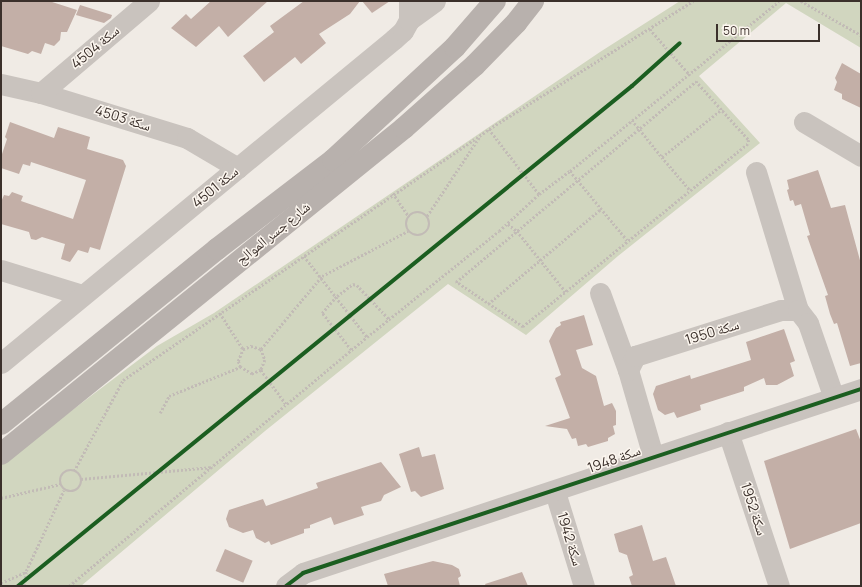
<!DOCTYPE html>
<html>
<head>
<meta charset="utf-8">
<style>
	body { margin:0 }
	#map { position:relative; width:862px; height:587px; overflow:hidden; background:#f0ebe5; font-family:Manrope,"Noto Naskh Arabic",sans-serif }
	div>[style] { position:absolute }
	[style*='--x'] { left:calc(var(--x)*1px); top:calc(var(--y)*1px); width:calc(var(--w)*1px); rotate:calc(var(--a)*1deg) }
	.green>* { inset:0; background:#d1d6bf }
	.building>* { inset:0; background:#c3afa7; transform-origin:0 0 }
	.path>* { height:2.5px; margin-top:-1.25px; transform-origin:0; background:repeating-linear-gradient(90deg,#c2bbb6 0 2px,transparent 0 4px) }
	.path>.ring { margin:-1.25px; padding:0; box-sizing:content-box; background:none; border:2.5px solid #c2bbb6; border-radius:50% }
	.minor>* { height:21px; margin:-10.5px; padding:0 10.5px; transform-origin:10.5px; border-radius:10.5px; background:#c9c3be }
	.major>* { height:22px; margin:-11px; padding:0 11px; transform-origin:11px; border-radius:11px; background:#b8b1ad }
	.cycleway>* { height:4px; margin:-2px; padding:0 2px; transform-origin:2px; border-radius:2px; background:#1b5e20 }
	span { translate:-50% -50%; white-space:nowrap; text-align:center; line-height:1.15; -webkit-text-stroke:3px #fbf5ee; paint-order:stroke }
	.street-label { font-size:14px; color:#3b302b }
	.frame { position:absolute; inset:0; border:2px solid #3b302b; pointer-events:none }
	.scale { position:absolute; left:716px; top:24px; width:104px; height:18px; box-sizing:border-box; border:2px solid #3b302b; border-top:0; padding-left:5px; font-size:12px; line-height:14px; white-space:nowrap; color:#3b302b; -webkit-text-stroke:3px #fbf5ee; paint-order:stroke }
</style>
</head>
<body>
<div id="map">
	<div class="green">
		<i style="clip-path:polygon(680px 1px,861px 1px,861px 48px,786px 3px,699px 76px,760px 143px,618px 256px,526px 335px,448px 284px,265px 431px,81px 586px,1px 586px,1px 464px,157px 346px,214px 313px,600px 52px)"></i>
	</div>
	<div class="building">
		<i style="clip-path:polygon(1px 1px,49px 1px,77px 10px,67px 32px,61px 32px,60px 40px,54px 46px,45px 43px,41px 54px,32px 51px,28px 54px,1px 46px)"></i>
		<i style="clip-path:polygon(211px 1px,268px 1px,228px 37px,219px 26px,196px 47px,171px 28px,186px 14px,191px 19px)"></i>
		<i style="clip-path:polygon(304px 1px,360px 1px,350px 14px,319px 34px,326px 43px,301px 64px,295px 57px,264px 82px,243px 56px,274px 32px,270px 26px)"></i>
		<i style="clip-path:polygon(362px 1px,390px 1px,372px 13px)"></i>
		<i style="clip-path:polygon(80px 5px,112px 15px,111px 18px,104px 23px,76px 15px)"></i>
		<i style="clip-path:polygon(842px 63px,861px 74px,861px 108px,842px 99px,842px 94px,834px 90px,837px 82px,835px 78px)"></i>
		<i style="clip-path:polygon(10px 122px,54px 138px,58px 127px,90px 137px,87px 149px,123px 160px,126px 166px,100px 250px,90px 247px,88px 253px,78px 250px,70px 262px,61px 259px,65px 244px,42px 237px,36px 240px,31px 239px,29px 232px,1px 224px,1px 202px,4px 195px,9px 196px,12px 192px,23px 196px,21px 201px,73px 219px,86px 180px,31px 162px,30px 166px,23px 164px,19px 174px,1px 168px,1px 157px,7px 139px,5px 137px)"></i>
		<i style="clip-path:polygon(818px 170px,831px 208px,845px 205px,861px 264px,861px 363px,850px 366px,837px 323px,834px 324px,830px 314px,825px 296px,828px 295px,807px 236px,810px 235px,801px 204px,795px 206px,793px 200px,790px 201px,787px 190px,789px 189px,787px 180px)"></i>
		<i style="clip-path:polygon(584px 315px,593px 345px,576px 350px,582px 368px,596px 376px,604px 406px,612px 403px,616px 411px,616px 425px,613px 426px,615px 434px,608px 438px,608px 441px,588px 447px,586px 444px,578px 446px,576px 438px,572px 439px,567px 429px,545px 426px,570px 418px,555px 378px,561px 375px,549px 341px,556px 328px,561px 325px,560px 322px)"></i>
		<i style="clip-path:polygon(784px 329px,795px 361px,790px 363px,794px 376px,777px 385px,766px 385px,764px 378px,744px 387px,744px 391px,700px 405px,701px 410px,677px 418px,674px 412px,665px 415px,658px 410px,653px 394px,656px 386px,690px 375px,691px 379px,751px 360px,746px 342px)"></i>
		<i style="clip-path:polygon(856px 429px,861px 442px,861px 523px,790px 549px,764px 461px)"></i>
		<i style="clip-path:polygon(419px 447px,422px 457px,435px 454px,444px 489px,421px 497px,415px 491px,411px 492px,399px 454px)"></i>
		<i style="clip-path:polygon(381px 462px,401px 487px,384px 495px,381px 501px,361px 507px,364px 515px,334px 525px,331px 517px,310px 525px,310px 528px,304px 529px,304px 533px,271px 545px,269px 541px,265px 543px,256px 538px,253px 530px,243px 533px,229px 527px,226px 519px,229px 510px,263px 499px,266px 506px,318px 488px,316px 483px)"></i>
		<i style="clip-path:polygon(642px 525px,653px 561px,666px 557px,676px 586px,632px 586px,629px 577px,633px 575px,627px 555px,619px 552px,614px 534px)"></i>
		<i style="left:225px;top:549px;width:30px;height:24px;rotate:23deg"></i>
		<i style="clip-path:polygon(433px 561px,452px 565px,459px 569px,461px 576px,458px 578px,460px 586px,388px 586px,384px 574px)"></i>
		<i style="clip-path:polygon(522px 572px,528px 586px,486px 586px,485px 584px)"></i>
	</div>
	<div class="path">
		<i style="--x:801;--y:1;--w:69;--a:29.5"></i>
		<i style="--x:650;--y:29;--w:61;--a:49"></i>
		<i style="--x:696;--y:81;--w:79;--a:48.1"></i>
		<i style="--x:749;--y:140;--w:4;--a:104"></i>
		<i style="--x:748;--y:144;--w:290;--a:140.9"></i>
		<i style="--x:523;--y:327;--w:81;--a:-146.1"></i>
		<i style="--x:456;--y:282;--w:313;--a:-39.9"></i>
		<i style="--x:632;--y:120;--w:48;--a:51"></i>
		<i style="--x:662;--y:157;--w:77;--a:-38.7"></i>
		<i style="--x:489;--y:129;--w:82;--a:52.4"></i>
		<i style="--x:662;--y:157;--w:43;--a:49.7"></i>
		<i style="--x:570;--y:171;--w:91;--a:50.4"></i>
		<i style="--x:393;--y:193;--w:29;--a:56"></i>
		<i class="ring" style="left:406px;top:212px;width:21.5px;height:21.5px"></i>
		<i style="--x:427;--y:216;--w:96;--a:-56.5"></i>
		<i style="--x:508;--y:224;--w:11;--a:38"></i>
		<i style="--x:517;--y:231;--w:78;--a:51.2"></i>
		<i style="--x:304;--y:256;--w:103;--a:52.1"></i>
		<i style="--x:488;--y:304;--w:148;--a:-40.1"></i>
		<i style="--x:220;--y:313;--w:43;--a:57.4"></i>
		<i style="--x:261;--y:349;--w:12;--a:70"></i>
		<i style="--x:265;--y:360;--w:11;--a:112"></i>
		<i style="--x:261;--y:370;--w:10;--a:156"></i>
		<i style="--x:252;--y:374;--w:14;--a:-150"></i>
		<i style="--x:240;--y:367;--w:6;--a:-108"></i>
		<i style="--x:238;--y:361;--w:13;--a:-67"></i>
		<i style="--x:243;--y:349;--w:9;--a:-21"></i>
		<i style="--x:251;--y:346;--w:10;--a:17"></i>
		<i style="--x:261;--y:349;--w:95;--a:-50.1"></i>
		<i style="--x:322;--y:276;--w:97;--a:-27.6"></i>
		<i style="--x:351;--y:350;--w:47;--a:-128.1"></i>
		<i style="--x:322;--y:313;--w:23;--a:-49"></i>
		<i style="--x:337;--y:296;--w:20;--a:-37"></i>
		<i style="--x:353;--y:284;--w:4;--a:14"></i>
		<i style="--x:357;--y:285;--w:47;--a:46.7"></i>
		<i style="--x:261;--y:370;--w:42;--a:53.7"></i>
		<i style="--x:123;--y:380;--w:444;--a:-34.4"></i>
		<i style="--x:489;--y:129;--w:241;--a:-32.1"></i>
		<i style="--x:160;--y:413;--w:19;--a:-62"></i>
		<i style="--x:169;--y:396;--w:77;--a:-22.2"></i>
		<i class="ring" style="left:60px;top:470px;width:19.5px;height:19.5px"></i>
		<i style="--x:74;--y:471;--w:103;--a:-61.7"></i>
		<i style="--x:81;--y:479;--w:132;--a:-5.2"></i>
		<i style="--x:1;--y:498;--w:61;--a:-13.3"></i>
		<i style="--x:1;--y:583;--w:27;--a:-24"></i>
		<i style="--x:24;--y:586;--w:15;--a:-82"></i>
		<i style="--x:26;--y:571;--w:89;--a:-64.9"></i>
		<i style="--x:69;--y:586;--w:388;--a:-39.9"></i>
		<i style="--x:367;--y:337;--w:169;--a:-38.8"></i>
		<i style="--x:499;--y:231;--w:54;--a:-42.8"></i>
		<i style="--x:539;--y:194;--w:39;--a:-37"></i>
		<i style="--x:570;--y:171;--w:269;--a:-39.1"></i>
	</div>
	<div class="minor">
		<i style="--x:409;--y:20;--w:32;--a:-36"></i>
		<i style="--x:1;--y:84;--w:41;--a:12.7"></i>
		<i style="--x:41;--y:93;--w:153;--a:17.1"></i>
		<i style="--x:187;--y:138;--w:59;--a:30.5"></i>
		<i style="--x:41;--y:93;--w:142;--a:-40.4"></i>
		<i style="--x:804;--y:122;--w:66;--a:30.8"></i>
		<i style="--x:756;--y:172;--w:144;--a:73.1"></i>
		<i style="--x:1;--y:270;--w:85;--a:17.2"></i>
		<i style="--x:600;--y:293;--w:82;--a:70"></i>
		<i style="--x:1;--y:363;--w:509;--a:-39.5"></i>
		<i style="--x:394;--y:39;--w:12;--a:-42"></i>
		<i style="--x:403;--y:31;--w:13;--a:-61"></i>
		<i style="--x:409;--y:20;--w:19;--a:-90"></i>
		<i style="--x:728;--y:432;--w:162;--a:71.7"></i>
		<i style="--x:653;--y:456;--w:90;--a:-106.2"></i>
		<i style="--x:628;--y:370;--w:16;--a:-63"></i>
		<i style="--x:635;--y:356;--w:153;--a:-17.5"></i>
		<i style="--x:781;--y:310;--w:17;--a:0"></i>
		<i style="--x:798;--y:310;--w:16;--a:52"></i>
		<i style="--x:808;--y:323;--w:79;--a:70.9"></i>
		<i style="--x:555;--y:492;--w:98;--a:72.9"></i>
		<i style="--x:286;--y:586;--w:21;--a:-37"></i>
		<i style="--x:303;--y:573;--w:588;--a:-18.25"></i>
	</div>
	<div class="major">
		<i style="--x:1;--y:424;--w:278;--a:-39"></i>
		<i style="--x:217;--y:249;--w:146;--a:-37.5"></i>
		<i style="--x:333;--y:160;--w:166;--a:-42.8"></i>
		<i style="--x:455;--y:47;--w:61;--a:-49"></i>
		<i style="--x:1;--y:454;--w:518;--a:-38.97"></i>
		<i style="--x:404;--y:128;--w:95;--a:-41.6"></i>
		<i style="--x:475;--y:65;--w:59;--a:-45.7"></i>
		<i style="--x:516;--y:23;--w:28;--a:-52"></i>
	</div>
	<div class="cycleway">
		<i style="--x:18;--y:586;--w:792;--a:-39.16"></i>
		<i style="--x:632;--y:86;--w:64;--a:-41.9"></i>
		<i style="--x:286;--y:586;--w:21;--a:-37"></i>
		<i style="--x:303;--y:573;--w:588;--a:-18.25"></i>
	</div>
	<div class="street-label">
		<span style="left:95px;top:47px;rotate:-40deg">سكة 4504</span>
		<span style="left:123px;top:118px;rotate:17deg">سكة 4503</span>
		<span style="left:215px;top:187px;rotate:-40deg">سكة 4501</span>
		<span style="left:273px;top:233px;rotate:-39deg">شارع جسر الموالح</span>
		<span style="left:712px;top:332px;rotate:-17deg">سكة 1950</span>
		<span style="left:614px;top:459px;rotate:-20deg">سكة 1948</span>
		<span style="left:754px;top:509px;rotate:72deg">سكة 1952</span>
		<span style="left:570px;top:539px;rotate:73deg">سكة 1942</span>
	</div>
	<div class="frame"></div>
	<div class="scale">50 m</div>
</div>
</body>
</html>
